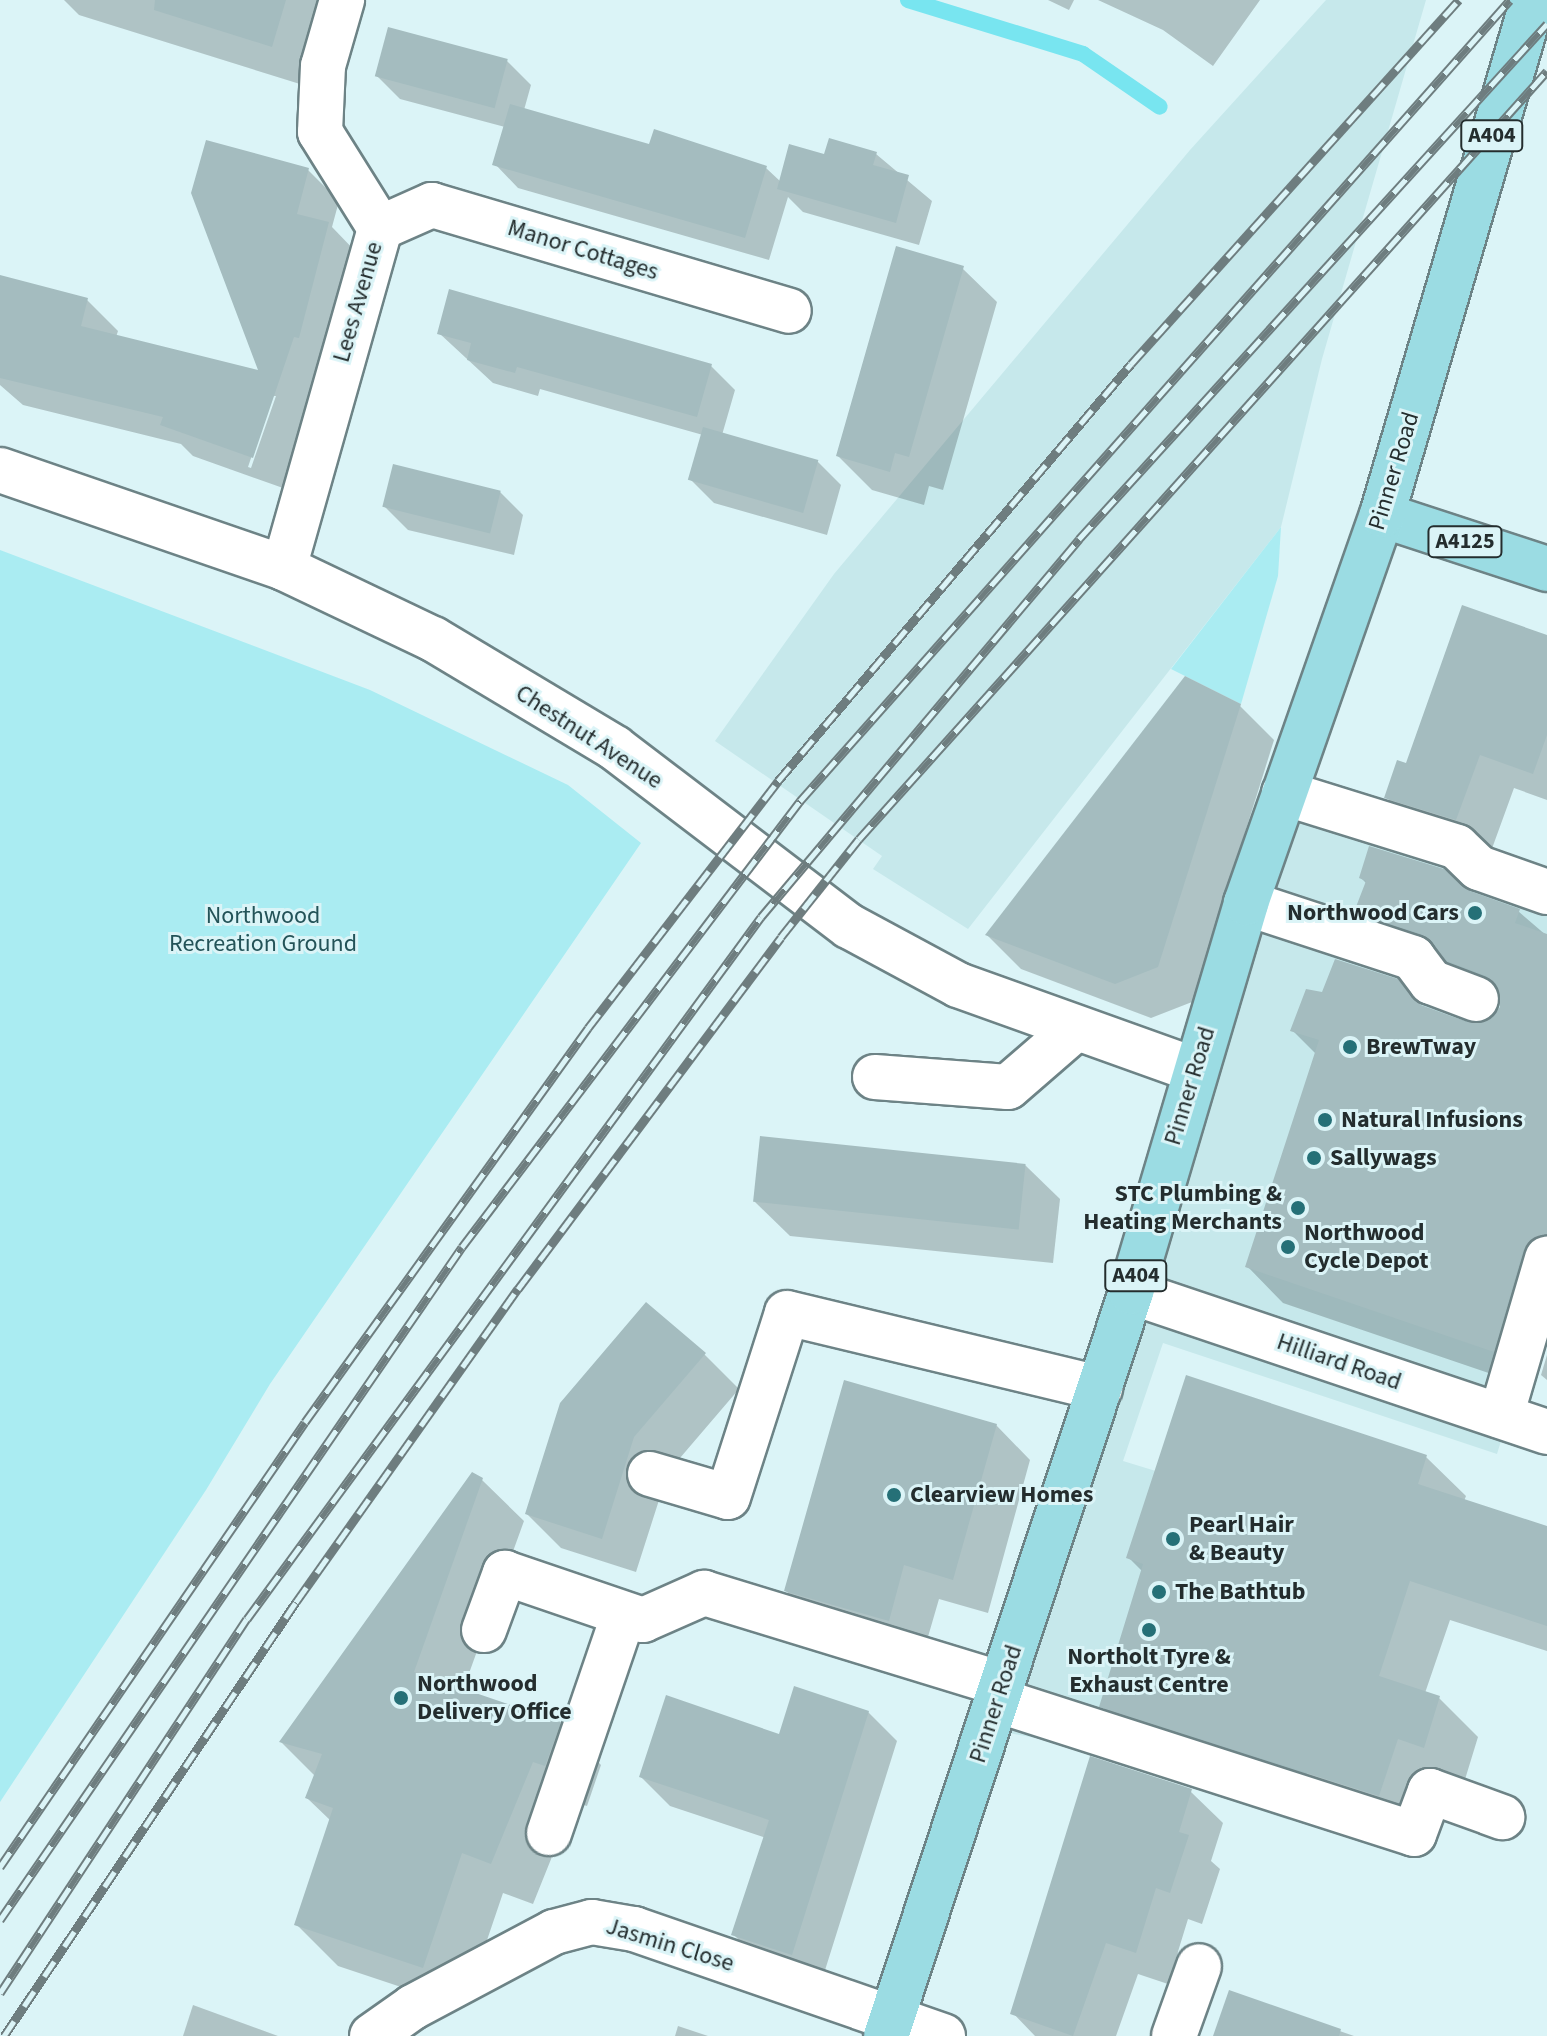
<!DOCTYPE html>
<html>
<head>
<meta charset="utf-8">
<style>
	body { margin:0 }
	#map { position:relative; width:1547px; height:2036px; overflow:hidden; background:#dbf4f7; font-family:"Source Sans 3",sans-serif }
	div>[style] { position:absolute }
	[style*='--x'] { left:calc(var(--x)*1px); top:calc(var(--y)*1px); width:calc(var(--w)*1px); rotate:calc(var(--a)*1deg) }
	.built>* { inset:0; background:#c6e8eb }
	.green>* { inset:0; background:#aaecf2 }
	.shadow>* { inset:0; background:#0003 }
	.stream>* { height:16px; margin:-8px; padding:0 8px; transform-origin:8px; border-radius:8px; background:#78e5f0 }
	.building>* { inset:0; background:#a4bcbf; transform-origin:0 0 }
	.roads { filter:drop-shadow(2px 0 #6d8386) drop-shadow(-2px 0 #6d8386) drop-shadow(0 2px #6d8386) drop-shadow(0 -2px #6d8386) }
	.minor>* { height:44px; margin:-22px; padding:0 22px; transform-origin:22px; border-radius:22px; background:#fff }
	.major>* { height:44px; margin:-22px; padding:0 22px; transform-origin:22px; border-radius:22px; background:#9bdce3 }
	.rail>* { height:9px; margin-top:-4.5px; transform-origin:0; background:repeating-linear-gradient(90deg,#dbf4f7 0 18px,#6e7d7f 0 36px); box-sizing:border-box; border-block:2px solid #6e7d7f }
	.dots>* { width:22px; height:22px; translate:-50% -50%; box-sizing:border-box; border:4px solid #dbf4f7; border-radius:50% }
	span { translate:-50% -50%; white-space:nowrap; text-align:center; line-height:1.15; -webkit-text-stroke:6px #dbf4f7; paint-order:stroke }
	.shield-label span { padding:2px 6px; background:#dbf4f7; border:2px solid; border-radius:6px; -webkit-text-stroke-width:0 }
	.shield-label { font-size:22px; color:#242d2e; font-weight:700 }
	.street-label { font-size:24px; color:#242d2e }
	.poi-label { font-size:24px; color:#242d2e; font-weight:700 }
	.right { translate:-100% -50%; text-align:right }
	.left { translate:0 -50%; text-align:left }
	.park-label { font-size:24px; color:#235358 }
</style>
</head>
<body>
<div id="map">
	<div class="built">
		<i style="clip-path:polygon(1326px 0,1426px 0,1322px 359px,1281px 527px,968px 929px,873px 869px,882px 856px,715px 741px,834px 574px,1190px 150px)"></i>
		<i style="clip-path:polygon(1281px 801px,1547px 882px,1547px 1290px,1497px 1454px,1163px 1343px,1123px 1461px,1346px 1529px,1367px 1618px,1289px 1820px,1052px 1741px,988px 1729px)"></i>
	</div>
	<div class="green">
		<i style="clip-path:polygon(1281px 527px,1278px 576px,1241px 704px,1171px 669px)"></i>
		<i style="clip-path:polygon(0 550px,370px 690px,568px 785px,641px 843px,270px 1384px,206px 1490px,0 1802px)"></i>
	</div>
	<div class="shadow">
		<i style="clip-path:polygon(64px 0,333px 0,316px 89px,79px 15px)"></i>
		<i style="clip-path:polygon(1048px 0,1074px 0,1069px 10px)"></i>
		<i style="clip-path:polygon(1098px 0,1260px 0,1213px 66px,1163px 30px)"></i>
		<i style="clip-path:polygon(507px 61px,531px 85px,524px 110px,650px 146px,766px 168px,781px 182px,826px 156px,876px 154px,932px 201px,919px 245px,803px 212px,788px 197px,769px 260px,518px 188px,495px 164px,505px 127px,400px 99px,376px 75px)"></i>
		<i style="clip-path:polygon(evenodd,308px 170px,339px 201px,332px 227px,359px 255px,283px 488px,193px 456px,181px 444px,23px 405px,0 385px,0 277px,87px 300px,118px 331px,116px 337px,261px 373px,193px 193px,308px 170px,272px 396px,276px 396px,251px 468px,248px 467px,272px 396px)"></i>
		<i style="clip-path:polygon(962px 268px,997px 302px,943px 490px,929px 486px,924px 505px,872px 490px,838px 456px)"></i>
		<i style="clip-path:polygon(439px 333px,711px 366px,735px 390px,722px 435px,817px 461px,841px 485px,827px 535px,714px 503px,691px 480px,703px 435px,540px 389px,538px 396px,493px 383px)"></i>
		<i style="clip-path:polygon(500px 492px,523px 515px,514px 555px,408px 530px,384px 506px)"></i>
		<i style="clip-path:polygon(1547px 637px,1547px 800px,1514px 788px,1490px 854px,1421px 832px,1387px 798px,1407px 765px)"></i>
		<i style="clip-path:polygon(1240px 706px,1274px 740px,1192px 1002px,1151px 1018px,1021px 969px,987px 935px)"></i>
		<i style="clip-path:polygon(1361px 878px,1469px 893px,1518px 911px,1547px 936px,1547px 1328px,1530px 1387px,1283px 1303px,1247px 1266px,1316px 1054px,1293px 1031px,1424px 1008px,1481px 1026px,1501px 1010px,1502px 1003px,1392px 948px,1356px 912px,1367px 884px)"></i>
		<i style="clip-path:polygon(1025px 1165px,1060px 1199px,1053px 1263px,790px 1236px,755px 1202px)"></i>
		<i style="clip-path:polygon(704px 1354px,739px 1389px,668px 1472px,636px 1572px,561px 1548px,527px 1514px)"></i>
		<i style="clip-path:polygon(1547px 1355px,1547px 1380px,1541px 1375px)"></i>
		<i style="clip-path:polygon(996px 1425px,1030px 1460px,988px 1613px,939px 1599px,923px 1654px,821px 1625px,786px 1591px)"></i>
		<i style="clip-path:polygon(1426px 1457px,1466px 1496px,1464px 1501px,1547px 1527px,1547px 1651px,1450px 1620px,1425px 1693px,1439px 1698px,1478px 1737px,1463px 1786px,1418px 1835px,1141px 1746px,1102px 1706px,1143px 1572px,1128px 1557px)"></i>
		<i style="clip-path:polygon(482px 1480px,524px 1521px,463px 1690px,560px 1723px,601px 1765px,587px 1806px,574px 1802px,533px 1904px,503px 1893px,464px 2008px,338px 1966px,296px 1924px,331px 1821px,307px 1798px,315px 1776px,281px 1742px)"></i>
		<i style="clip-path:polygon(868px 1712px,897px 1741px,821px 1983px,763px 1964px,734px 1935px,766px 1838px,670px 1806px,641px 1777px)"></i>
		<i style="clip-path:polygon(1190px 1791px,1223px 1823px,1211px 1861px,1220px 1869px,1202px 1924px,1188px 1919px,1168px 1984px,1138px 1974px,1116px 2036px,1035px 2036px,1013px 2013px)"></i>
		<i style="clip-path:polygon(1230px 1993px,1354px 2036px,1215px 2036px)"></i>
		<i style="clip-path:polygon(193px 2005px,278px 2036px,183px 2036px)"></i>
		<i style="clip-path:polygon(678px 2026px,708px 2036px,675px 2036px)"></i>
	</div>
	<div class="stream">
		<i style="--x:908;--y:0;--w:183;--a:17.1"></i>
		<i style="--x:1083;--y:54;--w:93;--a:34.5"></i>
	</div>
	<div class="building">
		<i style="clip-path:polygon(155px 0,286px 0,272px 47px,154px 10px)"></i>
		<i style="left:388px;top:27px;width:124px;height:51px;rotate:15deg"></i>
		<i style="clip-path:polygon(510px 104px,649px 144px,654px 129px,767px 166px,745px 238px,492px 165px)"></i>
		<i style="clip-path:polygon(829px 138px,877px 152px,873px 165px,909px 175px,896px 223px,777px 189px,789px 144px,824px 154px)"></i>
		<i style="clip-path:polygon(206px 140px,309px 168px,297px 214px,329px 222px,299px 338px,294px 337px,253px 458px,160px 425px,163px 417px,0 378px,0 275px,88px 298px,81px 326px,258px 370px,191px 193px)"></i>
		<i style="clip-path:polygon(896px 246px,964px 266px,909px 457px,895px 453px,890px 472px,836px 456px)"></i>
		<i style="clip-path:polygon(449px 289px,712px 364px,697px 417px,517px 367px,515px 373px,467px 360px,471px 343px,437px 334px)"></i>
		<i style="left:703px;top:427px;width:120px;height:55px;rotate:16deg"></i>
		<i style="left:393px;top:464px;width:111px;height:44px;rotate:14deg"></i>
		<i style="clip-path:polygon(1462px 605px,1547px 635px,1547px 735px,1533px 774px,1480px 755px,1456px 820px,1384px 798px,1397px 760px,1406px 763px)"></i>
		<i style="clip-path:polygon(1185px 676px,1241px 704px,1158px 967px,1115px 984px,985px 935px)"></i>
		<i style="clip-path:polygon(1369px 846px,1444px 869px,1470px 891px,1520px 909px,1515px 923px,1547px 934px,1547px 1235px,1530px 1240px,1523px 1251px,1494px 1352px,1245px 1267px,1319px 1040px,1290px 1031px,1306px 989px,1322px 992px,1335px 959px,1398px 979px,1421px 1005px,1467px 1022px,1491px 1019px,1500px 1007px,1496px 984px,1486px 976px,1447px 961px,1421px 934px,1354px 912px,1366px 881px,1359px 878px)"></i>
		<i style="left:760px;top:1136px;width:267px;height:66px;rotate:6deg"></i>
		<i style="clip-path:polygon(646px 1302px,706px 1353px,634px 1437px,602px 1539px,525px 1514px,560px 1403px)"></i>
		<i style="clip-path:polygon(1186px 1375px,1427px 1455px,1418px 1484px,1547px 1526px,1547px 1626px,1410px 1581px,1379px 1676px,1440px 1696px,1424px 1748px,1398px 1739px,1379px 1796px,1099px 1707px,1143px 1564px,1126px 1558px)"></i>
		<i style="clip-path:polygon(844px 1380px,997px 1424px,953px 1580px,904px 1565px,889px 1621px,784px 1591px)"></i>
		<i style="clip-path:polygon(472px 1472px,483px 1478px,414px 1672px,561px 1722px,545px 1766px,533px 1762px,491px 1864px,462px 1853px,423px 1968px,294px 1925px,333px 1808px,305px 1798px,322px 1754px,279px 1742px)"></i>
		<i style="clip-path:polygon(794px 1686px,869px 1711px,792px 1955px,731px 1935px,769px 1820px,639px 1777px,666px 1695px,779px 1734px)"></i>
		<i style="clip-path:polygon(1090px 1756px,1192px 1789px,1179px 1832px,1189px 1835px,1170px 1893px,1156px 1888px,1136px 1953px,1106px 1943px,1073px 2036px,1010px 2014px)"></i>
		<i style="clip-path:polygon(1229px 1990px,1341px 2029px,1339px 2036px,1213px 2036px)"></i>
	</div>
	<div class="roads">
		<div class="minor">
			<i style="--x:380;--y:228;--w:57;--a:-23.9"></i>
			<i style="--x:432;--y:205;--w:372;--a:16.5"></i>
			<i style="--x:0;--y:470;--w:300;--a:19"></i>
			<i style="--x:284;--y:568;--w:165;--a:25.5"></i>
			<i style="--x:433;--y:639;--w:212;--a:30.9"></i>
			<i style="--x:615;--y:748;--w:294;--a:37.3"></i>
			<i style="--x:849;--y:926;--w:124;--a:28.4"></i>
			<i style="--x:958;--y:985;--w:252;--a:19.7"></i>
			<i style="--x:284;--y:568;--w:353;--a:-74.2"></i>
			<i style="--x:380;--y:228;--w:113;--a:-122"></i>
			<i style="--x:320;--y:132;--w:66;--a:-87.4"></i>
			<i style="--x:323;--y:66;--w:69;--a:-73.9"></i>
			<i style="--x:1284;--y:793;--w:181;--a:17.3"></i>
			<i style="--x:1457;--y:847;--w:30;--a:44"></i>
			<i style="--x:1479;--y:868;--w:72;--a:19.4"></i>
			<i style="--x:1246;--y:903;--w:176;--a:18.2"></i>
			<i style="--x:1413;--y:958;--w:30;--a:53"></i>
			<i style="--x:1431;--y:982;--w:48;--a:20.7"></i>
			<i style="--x:875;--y:1077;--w:133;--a:4.3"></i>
			<i style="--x:1008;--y:1087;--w:90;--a:-40.9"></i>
			<i style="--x:1131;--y:1292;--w:439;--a:18.6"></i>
			<i style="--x:1501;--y:1416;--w:164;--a:-73.7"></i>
			<i style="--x:650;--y:1474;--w:81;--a:16.4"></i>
			<i style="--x:728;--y:1497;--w:193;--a:-72.2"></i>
			<i style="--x:787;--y:1313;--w:322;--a:13.5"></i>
			<i style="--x:484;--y:1630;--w:61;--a:-69.8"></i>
			<i style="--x:505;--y:1573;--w:146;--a:18.8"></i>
			<i style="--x:643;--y:1620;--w:67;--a:-23.9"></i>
			<i style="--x:704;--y:1593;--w:312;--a:17"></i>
			<i style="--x:997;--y:1700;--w:438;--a:17.8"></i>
			<i style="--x:1414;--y:1834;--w:46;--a:-69.6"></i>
			<i style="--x:1430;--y:1791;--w:77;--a:19.9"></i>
			<i style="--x:549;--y:1833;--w:231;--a:-71.1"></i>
			<i style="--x:372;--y:2036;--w:50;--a:-35.3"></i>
			<i style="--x:413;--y:2007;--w:160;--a:-28"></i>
			<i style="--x:554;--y:1932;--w:39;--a:-15"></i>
			<i style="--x:592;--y:1922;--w:43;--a:9.5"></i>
			<i style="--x:634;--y:1929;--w:327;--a:19.1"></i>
			<i style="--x:1174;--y:2036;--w:74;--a:-70.3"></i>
		</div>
		<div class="major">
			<i style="--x:1382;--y:515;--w:174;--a:18.1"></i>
			<i style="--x:886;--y:2036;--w:783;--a:-71.77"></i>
			<i style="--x:1131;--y:1292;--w:406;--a:-73.5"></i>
			<i style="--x:1246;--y:903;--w:411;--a:-70.7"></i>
			<i style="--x:1382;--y:515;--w:537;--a:-73.66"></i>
		</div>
	</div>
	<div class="rail">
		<i style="--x:0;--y:1867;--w:539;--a:-55.57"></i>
		<i style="--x:305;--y:1422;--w:485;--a:-54.3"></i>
		<i style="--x:588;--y:1028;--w:312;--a:-52.4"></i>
		<i style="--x:778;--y:781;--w:546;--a:-49.75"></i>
		<i style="--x:1131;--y:364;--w:490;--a:-48"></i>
		<i style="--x:0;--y:1920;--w:816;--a:-55.53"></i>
		<i style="--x:462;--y:1247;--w:560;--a:-52.84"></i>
		<i style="--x:800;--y:801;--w:1070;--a:-48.45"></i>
		<i style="--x:0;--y:1993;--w:448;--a:-56.6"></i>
		<i style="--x:247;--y:1619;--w:870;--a:-53.79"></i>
		<i style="--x:761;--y:917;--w:494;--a:-49.9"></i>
		<i style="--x:1079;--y:539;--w:696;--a:-47.74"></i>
		<i style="--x:4;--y:2036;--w:523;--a:-56.07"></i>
		<i style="--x:296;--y:1602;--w:384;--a:-54.7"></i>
		<i style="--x:518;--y:1289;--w:439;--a:-53.2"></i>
		<i style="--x:781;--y:937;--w:125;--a:-51.5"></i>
		<i style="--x:859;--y:839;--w:1031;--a:-48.14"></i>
	</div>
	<div class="dots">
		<i style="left:1475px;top:913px;background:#257077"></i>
		<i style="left:1350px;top:1047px;background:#257077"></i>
		<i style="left:1325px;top:1120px;background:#257077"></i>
		<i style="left:1314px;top:1158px;background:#257077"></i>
		<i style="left:1298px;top:1208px;background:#257077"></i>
		<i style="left:1288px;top:1247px;background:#257077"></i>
		<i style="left:894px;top:1495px;background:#257077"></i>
		<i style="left:1173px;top:1539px;background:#257077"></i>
		<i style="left:1159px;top:1592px;background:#257077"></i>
		<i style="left:1149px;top:1630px;background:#257077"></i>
		<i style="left:401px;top:1698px;background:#257077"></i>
	</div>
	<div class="shield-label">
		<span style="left:1492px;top:136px">A404</span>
		<span style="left:1465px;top:542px">A4125</span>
		<span style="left:1136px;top:1276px">A404</span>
	</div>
	<div class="street-label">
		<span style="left:583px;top:250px;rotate:17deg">Manor Cottages</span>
		<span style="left:358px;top:302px;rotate:-74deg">Lees Avenue</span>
		<span style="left:1394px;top:471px;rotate:-73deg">Pinner Road</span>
		<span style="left:589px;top:737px;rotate:33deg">Chestnut Avenue</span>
		<span style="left:1190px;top:1086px;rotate:-73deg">Pinner Road</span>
		<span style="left:1339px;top:1362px;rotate:19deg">Hilliard Road</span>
		<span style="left:996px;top:1704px;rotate:-72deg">Pinner Road</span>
		<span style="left:670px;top:1945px;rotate:17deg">Jasmin Close</span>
	</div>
	<div class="poi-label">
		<span class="right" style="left:1459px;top:913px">Northwood Cars</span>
		<span class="left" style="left:1366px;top:1047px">BrewTway</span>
		<span class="left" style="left:1341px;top:1120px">Natural Infusions</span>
		<span class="left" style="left:1330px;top:1158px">Sallywags</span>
		<span class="right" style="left:1282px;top:1208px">STC Plumbing &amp;<br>Heating Merchants</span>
		<span class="left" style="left:1304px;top:1247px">Northwood<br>Cycle Depot</span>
		<span class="left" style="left:910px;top:1495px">Clearview Homes</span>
		<span class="left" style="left:1189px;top:1539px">Pearl Hair<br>&amp; Beauty</span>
		<span class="left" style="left:1175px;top:1592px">The Bathtub</span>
		<span style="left:1149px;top:1671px">Northolt Tyre &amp;<br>Exhaust Centre</span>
		<span class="left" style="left:417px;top:1698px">Northwood<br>Delivery Office</span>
	</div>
	<div class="park-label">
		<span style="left:263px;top:930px">Northwood<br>Recreation Ground</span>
	</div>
</div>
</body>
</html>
